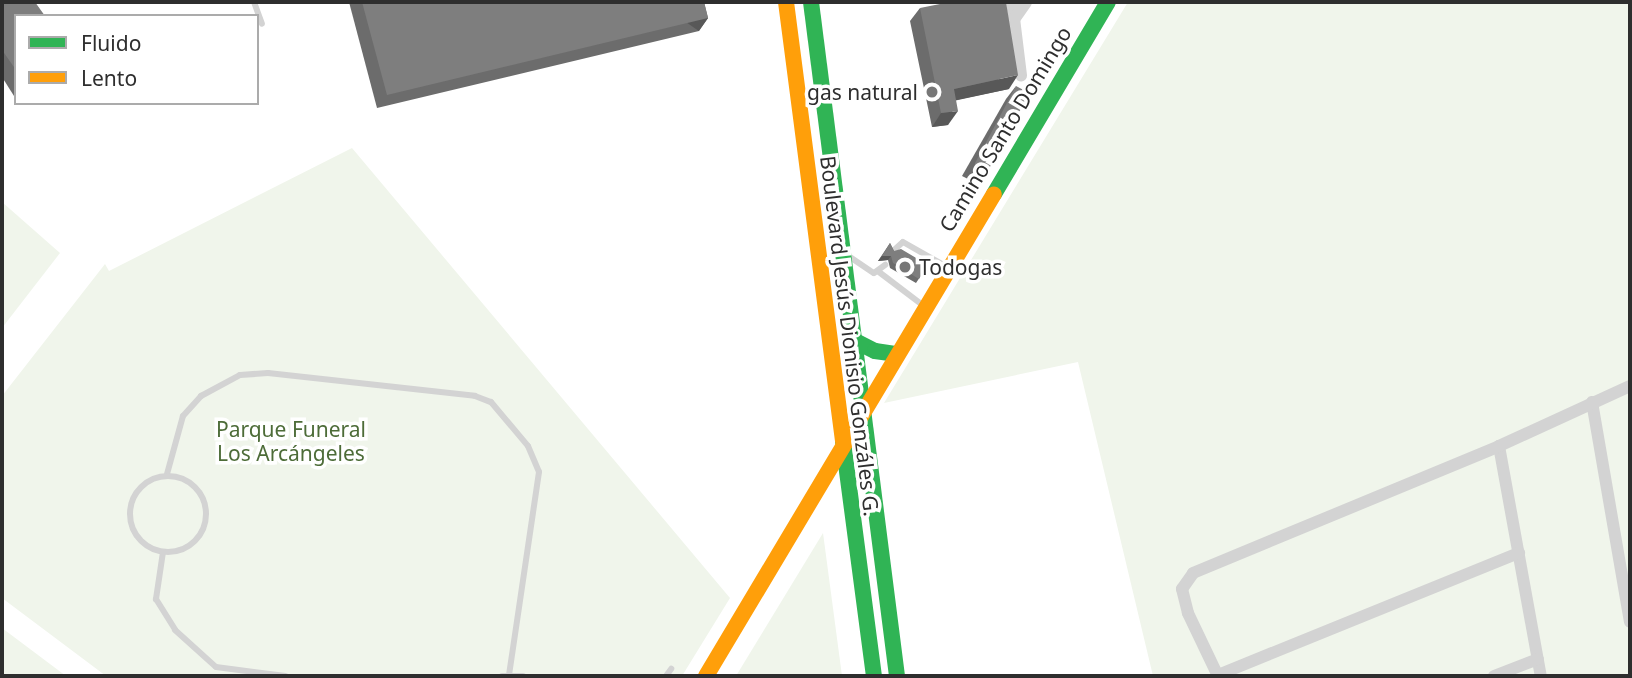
<!DOCTYPE html>
<html>
<head>
<meta charset="utf-8">
<style>
	body { margin:0 }
	#map { position:relative; width:1632px; height:678px; overflow:hidden; background:#fff; font-family:"Noto Sans",sans-serif }
	div>[style] { position:absolute }
	[style*='--x'] { left:calc(var(--x)*1px); top:calc(var(--y)*1px); width:calc(var(--w)*1px); rotate:calc(var(--a)*1deg) }
	.green>* { inset:0; background:#f0f5eb }
	.lane>* { height:6px; margin:-3px; padding:0 3px; transform-origin:3px; border-radius:3px; background:#d3d3d3 }
	.lane>.ring { margin:-3px; padding:0; box-sizing:content-box; background:none; border:6px solid #d3d3d3; border-radius:50% }
	.street>* { height:12px; margin:-6px; padding:0 6px; transform-origin:6px; border-radius:6px; background:#d3d3d3 }
	.fast>* { height:16px; margin:-8px; padding:0 8px; transform-origin:8px; border-radius:8px; background:#30b455 }
	.slow>* { height:16px; margin:-8px; padding:0 8px; transform-origin:8px; border-radius:8px; background:#ff9f0a }
	.wall>* { inset:0; background:#6c6c6c }
	.shaded-wall>* { inset:0; background:#585858; transform-origin:0 0 }
	.building>* { inset:0; background:#7e7e7e; transform-origin:0 0 }
	.dots>* { width:19px; height:19px; translate:-50% -50%; box-sizing:border-box; border:4px solid #fff; border-radius:50% }
	span { translate:-50% -50%; white-space:nowrap; text-align:center; line-height:1.15; -webkit-text-stroke:7px #fff; paint-order:stroke }
	.poi-label { font-size:21px; color:#2e2e2e }
	.right { translate:-100% -50%; text-align:right }
	.left { translate:0 -50%; text-align:left }
	.street-label { font-size:21px; color:#2e2e2e }
	.park-label { font-size:21px; color:#4d6c38 }
	.frame { position:absolute; inset:0; border:4px solid #2e2e2e; pointer-events:none }
	.legend { position:absolute; left:14px; top:14px; width:245px; height:91px; box-sizing:border-box; background:#fff; border:2px solid #ababab; margin:0; padding:9px 12px; list-style:none; font-size:21px; color:#2e2e2e }
	.legend li { display:flex; align-items:center; gap:14px; height:35px }
	.legend b { width:35px; border:2px solid #ababab }
</style>
</head>
<body>
<div id="map">
	<div class="green">
		<i style="clip-path:polygon(1128px 2px,1630px 2px,1630px 676px,1153px 676px,1078px 362px,884px 403px)"></i>
		<i style="clip-path:polygon(352px 148px,730px 598px,682px 676px,106px 676px,2px 598px,2px 396px,105px 264px,109px 271px)"></i>
		<i style="clip-path:polygon(2px 202px,60px 253px,2px 328px)"></i>
		<i style="clip-path:polygon(823px 533px,842px 676px,736px 676px)"></i>
		<i style="clip-path:polygon(2px 628px,66px 676px,2px 676px)"></i>
	</div>
	<div class="lane">
		<i style="--x:254;--y:2;--w:23;--a:70"></i>
		<i style="--x:893;--y:251;--w:13;--a:-42"></i>
		<i style="--x:903;--y:242;--w:51;--a:29.6"></i>
		<i style="--x:847;--y:255;--w:32;--a:34"></i>
		<i style="--x:874;--y:273;--w:14;--a:-36"></i>
		<i style="--x:879;--y:272;--w:56;--a:37.1"></i>
		<i style="--x:167;--y:474;--w:60;--a:-74.6"></i>
		<i style="--x:183;--y:416;--w:27;--a:-48"></i>
		<i style="--x:201;--y:396;--w:44;--a:-28.3"></i>
		<i style="--x:240;--y:375;--w:28;--a:-4"></i>
		<i style="--x:268;--y:373;--w:208;--a:6.3"></i>
		<i style="--x:475;--y:396;--w:17;--a:21"></i>
		<i style="--x:491;--y:402;--w:57;--a:49.9"></i>
		<i style="--x:528;--y:446;--w:28;--a:67"></i>
		<i style="--x:539;--y:472;--w:204;--a:98.4"></i>
		<i class="ring" style="left:130px;top:476px;width:70px;height:70px"></i>
		<i style="--x:163;--y:552;--w:48;--a:98.5"></i>
		<i style="--x:156;--y:599;--w:36;--a:58"></i>
		<i style="--x:175;--y:630;--w:55;--a:42.1"></i>
		<i style="--x:216;--y:667;--w:70;--a:7.4"></i>
		<i style="--x:502;--y:676;--w:21;--a:0"></i>
		<i style="--x:666;--y:676;--w:9;--a:-54"></i>
	</div>
	<div class="street">
		<i style="--x:1012;--y:2;--w:74;--a:83"></i>
		<i style="--x:1015;--y:18;--w:19;--a:-55"></i>
		<i style="--x:1592;--y:402;--w:223;--a:80.2"></i>
		<i style="--x:1499;--y:446;--w:234;--a:79.7"></i>
		<i style="--x:1218;--y:675;--w:325;--a:-22.1"></i>
		<i style="--x:1218;--y:676;--w:70;--a:-115.5"></i>
		<i style="--x:1188;--y:613;--w:25;--a:-104"></i>
		<i style="--x:1182;--y:589;--w:19;--a:-55"></i>
		<i style="--x:1193;--y:573;--w:331;--a:-22.5"></i>
		<i style="--x:1499;--y:446;--w:144;--a:-24.6"></i>
		<i style="--x:1494;--y:676;--w:47;--a:-21.1"></i>
	</div>
	<div class="fast">
		<i style="--x:811;--y:2;--w:679;--a:82.73"></i>
		<i style="--x:994;--y:194;--w:223;--a:-59.3"></i>
		<i style="--x:855;--y:341;--w:22;--a:27"></i>
		<i style="--x:875;--y:351;--w:22;--a:8"></i>
		<i style="--x:843;--y:441;--w:237;--a:82.5"></i>
	</div>
	<div class="slow">
		<i style="--x:786;--y:2;--w:443;--a:82.6"></i>
		<i style="--x:706;--y:676;--w:561;--a:-59.14"></i>
	</div>
	<div class="wall">
		<i style="clip-path:polygon(2px 2px,16px 16px,16px 95px,14px 96px,2px 77px)"></i>
		<i style="clip-path:polygon(349px 2px,704px 2px,708px 18px,699px 31px,377px 108px)"></i>
		<i style="clip-path:polygon(920px 8px,1009px 89px,956px 100px,948px 125px,932px 127px,910px 21px)"></i>
		<i style="clip-path:polygon(1016px 86px,986px 169px,976px 183px,962px 176px,1006px 99px)"></i>
		<i style="clip-path:polygon(890px 243px,894px 251px,928px 265px,916px 283px,890px 268px,888px 260px,878px 261px)"></i>
	</div>
	<div class="shaded-wall">
		<i style="left:708px;top:18px;width:16px;height:330px;rotate:125deg"></i>
		<i style="clip-path:polygon(1018px 75px,1009px 89px,944px 103px,954px 89px)"></i>
		<i style="clip-path:polygon(958px 111px,948px 125px,932px 127px,941px 113px)"></i>
		<i style="clip-path:polygon(882px 256px,891px 256px,888px 260px,878px 261px)"></i>
	</div>
	<div class="building">
		<i style="clip-path:polygon(2px 2px,35px 2px,45px 16px,16px 16px,16px 70px,2px 50px)"></i>
		<i style="clip-path:polygon(362px 2px,704px 2px,708px 18px,387px 95px)"></i>
		<i style="clip-path:polygon(950px 2px,1006px 2px,1018px 75px,954px 89px,958px 111px,941px 113px,920px 8px)"></i>
		<i style="left:1016px;top:86px;width:15px;height:88px;rotate:28deg"></i>
		<i style="clip-path:polygon(890px 243px,894px 251px,901px 249px,928px 265px,919px 279px,893px 263px,891px 256px,882px 256px)"></i>
	</div>
	<div class="dots">
		<i style="left:932px;top:92px;background:#777"></i>
		<i style="left:905px;top:267px;background:#777"></i>
	</div>
	<div class="poi-label">
		<span class="right" style="left:918px;top:92px">gas natural</span>
		<span class="left" style="left:919px;top:267px">Todogas</span>
	</div>
	<div class="street-label">
		<span style="left:1005px;top:129px;rotate:-59deg">Camino Santo Domingo</span>
		<span style="left:850px;top:336px;rotate:83deg">Boulevard Jesús Dionisio Gonzáles G.</span>
	</div>
	<div class="park-label">
		<span style="left:291px;top:441px">Parque Funeral<br>Los Arcángeles</span>
	</div>
	<div class="frame"></div>
	<ul class="legend">
	<li><b style="height:9px;background:#30b455"></b>Fluido</li>
	<li><b style="height:9px;background:#ff9f0a"></b>Lento</li>
	</ul>
</div>
</body>
</html>
